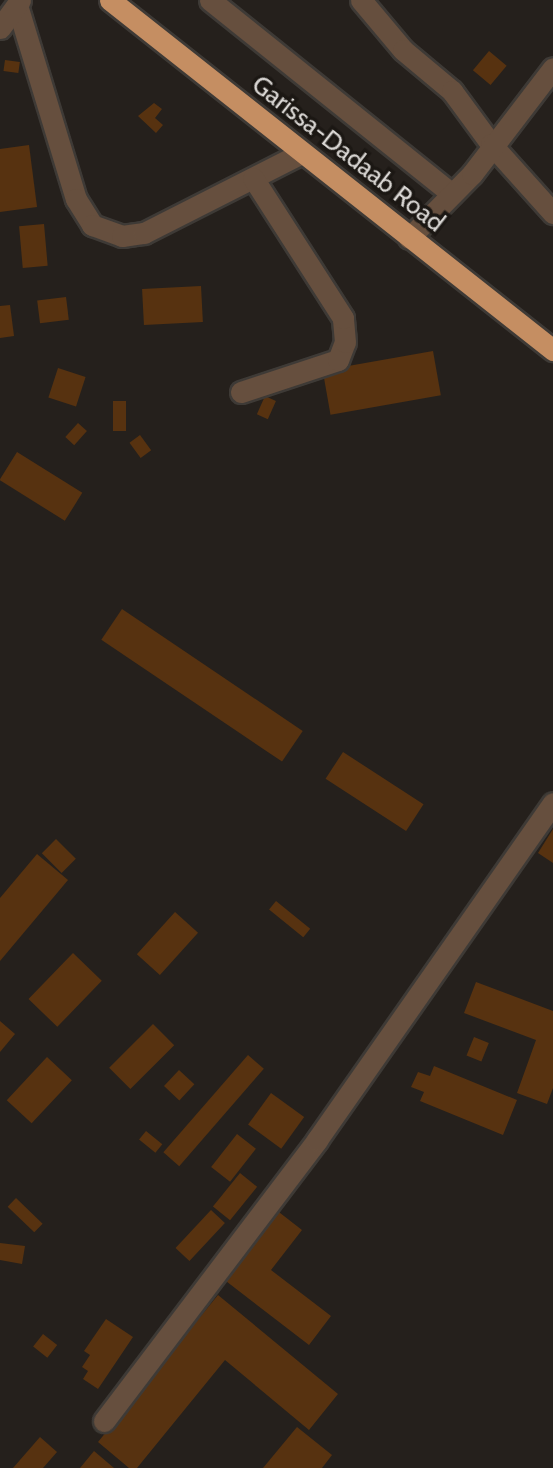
<!DOCTYPE html>
<html>
<head>
<meta charset="utf-8">
<style>
	body { margin:0 }
	#map { position:relative; width:553px; height:1468px; overflow:hidden; background:#25201c; font-family:Cabin,sans-serif }
	div>[style] { position:absolute }
	[style*='--x'] { left:calc(var(--x)*1px); top:calc(var(--y)*1px); width:calc(var(--w)*1px); rotate:calc(var(--a)*1deg) }
	.building>* { inset:0; background:#573210; transform-origin:0 0 }
	.roads { filter:drop-shadow(2px 0 #3e3a36) drop-shadow(-2px 0 #3e3a36) drop-shadow(0 2px #3e3a36) drop-shadow(0 -2px #3e3a36) }
	.minor>* { height:21px; margin:-10.5px; padding:0 10.5px; transform-origin:10.5px; border-radius:10.5px; background:#664f3e }
	.highway>* { height:21px; margin:-10.5px; padding:0 10.5px; transform-origin:10.5px; border-radius:10.5px; background:#c58e62 }
	span { translate:-50% -50%; white-space:nowrap; text-align:center; line-height:1.15; -webkit-text-stroke:7px #1b1713; paint-order:stroke }
	.street-label { font-size:26px; color:#dad7d4 }
</style>
</head>
<body>
<div id="map">
	<div class="building">
		<i style="left:489px;top:51px;width:23px;height:25px;rotate:40deg"></i>
		<i style="left:5px;top:60px;width:15px;height:11px;rotate:8deg"></i>
		<i style="clip-path:polygon(154px 103px,162px 109px,155px 118px,163px 125px,156px 133px,138px 116px)"></i>
		<i style="clip-path:polygon(29px 145px,37px 207px,0 212px,0 149px)"></i>
		<i style="left:44px;top:224px;width:42px;height:25px;rotate:85deg"></i>
		<i style="left:201px;top:286px;width:36px;height:59px;rotate:87deg"></i>
		<i style="left:66px;top:297px;width:23px;height:29px;rotate:83deg"></i>
		<i style="clip-path:polygon(10px 305px,14px 336px,0 338px,0 306px)"></i>
		<i style="left:433px;top:351px;width:45px;height:112px;rotate:80deg"></i>
		<i style="left:58px;top:368px;width:29px;height:31px;rotate:18deg"></i>
		<i style="left:265px;top:396px;width:12px;height:20px;rotate:24deg"></i>
		<i style="left:113px;top:401px;width:13px;height:30px"></i>
		<i style="left:78px;top:423px;width:12px;height:19px;rotate:42deg"></i>
		<i style="left:140px;top:435px;width:19px;height:13px;rotate:54deg"></i>
		<i style="left:17px;top:452px;width:77px;height:33px;rotate:32deg"></i>
		<i style="left:122px;top:609px;width:218px;height:37px;rotate:34deg"></i>
		<i style="left:343px;top:752px;width:96px;height:32px;rotate:33deg"></i>
		<i style="clip-path:polygon(553px 829px,553px 863px,538px 853px)"></i>
		<i style="left:56px;top:839px;width:28px;height:20px;rotate:45deg"></i>
		<i style="clip-path:polygon(37px 854px,68px 880px,0 961px,0 898px)"></i>
		<i style="left:276px;top:901px;width:44px;height:11px;rotate:39deg"></i>
		<i style="left:175px;top:912px;width:31px;height:57px;rotate:42deg"></i>
		<i style="left:73px;top:953px;width:40px;height:64px;rotate:44deg"></i>
		<i style="clip-path:polygon(476px 982px,553px 1011px,553px 1088px,547px 1104px,517px 1093px,536px 1040px,464px 1013px)"></i>
		<i style="clip-path:polygon(0 1021px,15px 1034px,0 1052px)"></i>
		<i style="left:153px;top:1024px;width:30px;height:62px;rotate:45deg"></i>
		<i style="left:474px;top:1037px;width:16px;height:20px;rotate:22deg"></i>
		<i style="left:248px;top:1055px;width:21px;height:129px;rotate:41deg"></i>
		<i style="left:47px;top:1057px;width:34px;height:59px;rotate:43deg"></i>
		<i style="clip-path:polygon(434px 1066px,517px 1100px,503px 1135px,420px 1101px,424px 1092px,411px 1087px,418px 1072px,430px 1076px)"></i>
		<i style="left:179px;top:1070px;width:21px;height:22px;rotate:43deg"></i>
		<i style="left:271px;top:1093px;width:41px;height:39px;rotate:36deg"></i>
		<i style="left:146px;top:1131px;width:21px;height:11px;rotate:39deg"></i>
		<i style="left:237px;top:1134px;width:24px;height:42px;rotate:38deg"></i>
		<i style="left:240px;top:1173px;width:22px;height:43px;rotate:39deg"></i>
		<i style="left:16px;top:1198px;width:37px;height:12px;rotate:44deg"></i>
		<i style="clip-path:polygon(275px 1209px,302px 1230px,271px 1270px,331px 1316px,309px 1345px,222px 1278px)"></i>
		<i style="left:211px;top:1210px;width:19px;height:52px;rotate:43deg"></i>
		<i style="clip-path:polygon(0 1243px,25px 1246px,22px 1264px,0 1260px)"></i>
		<i style="clip-path:polygon(218px 1295px,338px 1394px,309px 1430px,225px 1360px,137px 1468px,129px 1468px,98px 1442px)"></i>
		<i style="clip-path:polygon(106px 1319px,133px 1337px,98px 1389px,83px 1379px,88px 1371px,82px 1367px,90px 1355px,84px 1351px)"></i>
		<i style="left:43px;top:1334px;width:18px;height:16px;rotate:38deg"></i>
		<i style="clip-path:polygon(297px 1427px,332px 1455px,322px 1468px,263px 1468px)"></i>
		<i style="clip-path:polygon(40px 1437px,57px 1452px,43px 1468px,13px 1468px)"></i>
		<i style="clip-path:polygon(94px 1451px,114px 1468px,80px 1468px)"></i>
	</div>
	<div class="roads">
		<div class="minor">
			<i style="--x:210;--y:0;--w:310;--a:38.7"></i>
			<i style="--x:361;--y:0;--w:65;--a:50"></i>
			<i style="--x:403;--y:50;--w:64;--a:39.9"></i>
			<i style="--x:452;--y:91;--w:66;--a:53.7"></i>
			<i style="--x:491;--y:144;--w:93;--a:48.1"></i>
			<i style="--x:17;--y:5;--w:203;--a:73.1"></i>
			<i style="--x:76;--y:199;--w:31;--a:58"></i>
			<i style="--x:92;--y:225;--w:32;--a:20"></i>
			<i style="--x:122;--y:236;--w:22;--a:-8"></i>
			<i style="--x:144;--y:233;--w:177;--a:-26.9"></i>
			<i style="--x:0;--y:28;--w:34;--a:-54"></i>
			<i style="--x:409;--y:238;--w:90;--a:-45.5"></i>
			<i style="--x:472;--y:174;--w:133;--a:-52.6"></i>
			<i style="--x:241;--y:392;--w:102;--a:-18.3"></i>
			<i style="--x:338;--y:360;--w:19;--a:-69"></i>
			<i style="--x:345;--y:342;--w:24;--a:-95"></i>
			<i style="--x:343;--y:318;--w:166;--a:-122.7"></i>
			<i style="--x:104;--y:1421;--w:353;--a:-52.8"></i>
			<i style="--x:317;--y:1140;--w:411;--a:-55"></i>
		</div>
		<div class="highway">
			<i style="--x:110;--y:0;--w:565;--a:38.31"></i>
		</div>
	</div>
	<div class="street-label">
		<span style="left:348px;top:154px;rotate:38deg">Garissa-Dadaab Road</span>
	</div>
</div>
</body>
</html>
